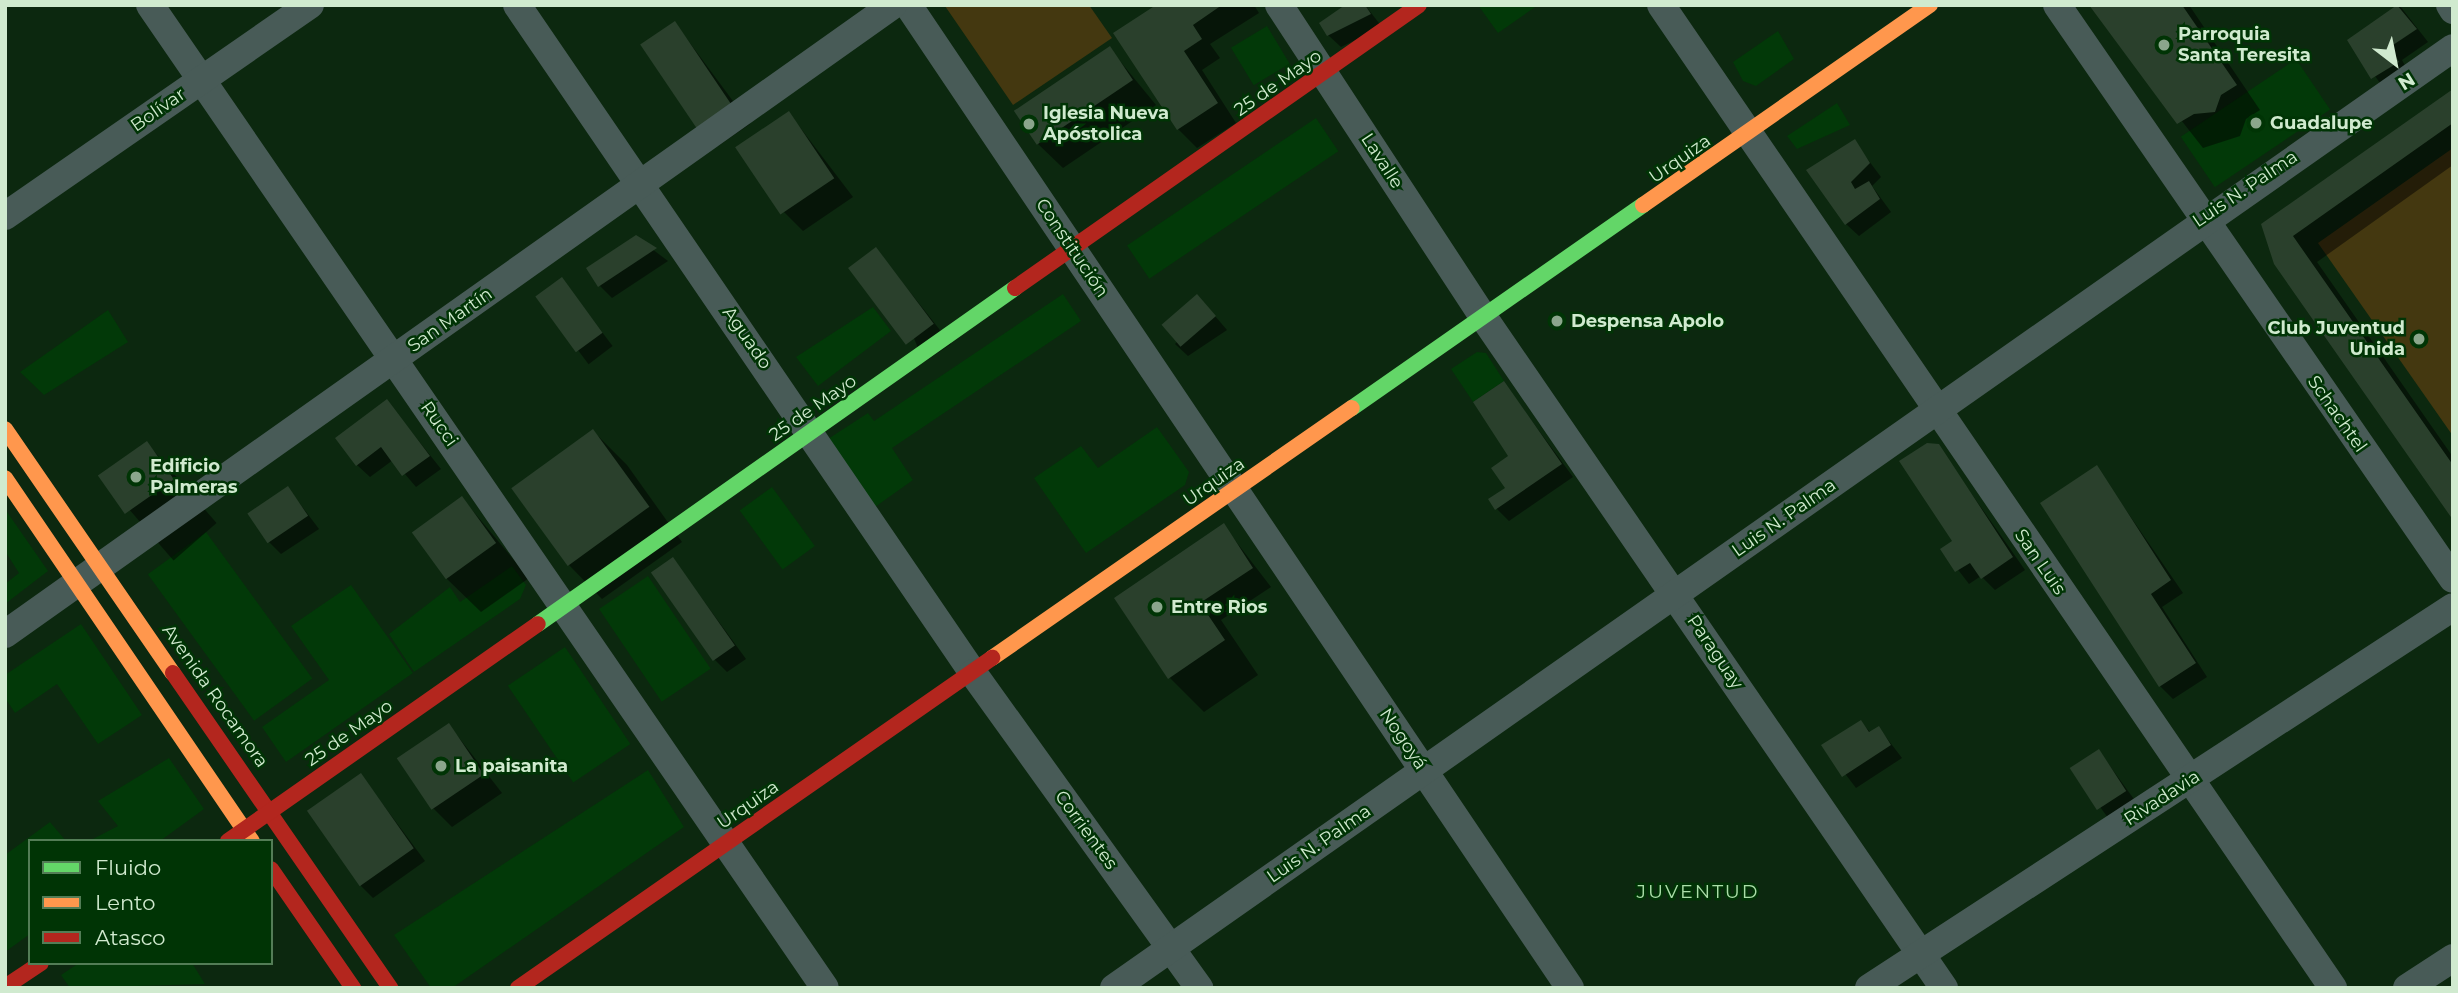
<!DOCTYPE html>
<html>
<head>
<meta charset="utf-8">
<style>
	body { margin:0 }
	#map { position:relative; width:2458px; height:993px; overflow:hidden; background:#0c280f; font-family:Montserrat,sans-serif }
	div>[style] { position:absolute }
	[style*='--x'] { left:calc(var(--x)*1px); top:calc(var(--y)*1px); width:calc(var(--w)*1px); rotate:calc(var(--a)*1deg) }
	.built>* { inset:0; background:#023908; transform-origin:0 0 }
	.green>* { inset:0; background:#443810 }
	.shadow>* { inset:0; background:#0007; transform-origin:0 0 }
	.building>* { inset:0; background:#2a402c; transform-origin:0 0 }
	.street>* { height:28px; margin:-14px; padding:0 14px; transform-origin:14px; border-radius:14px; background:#485b57 }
	.fast>* { height:16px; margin:-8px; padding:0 8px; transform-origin:8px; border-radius:8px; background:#63d668 }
	.slow>* { height:16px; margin:-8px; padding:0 8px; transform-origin:8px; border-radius:8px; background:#ff974d }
	.jam>* { height:16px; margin:-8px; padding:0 8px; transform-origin:8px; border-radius:8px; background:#b3261e }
	.dots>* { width:19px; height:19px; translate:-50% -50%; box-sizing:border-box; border:4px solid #003405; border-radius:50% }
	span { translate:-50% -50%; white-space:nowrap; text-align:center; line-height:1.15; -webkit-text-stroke:5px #003405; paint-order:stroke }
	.poi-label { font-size:18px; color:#d0eacf; font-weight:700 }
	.left { translate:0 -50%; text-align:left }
	.right { translate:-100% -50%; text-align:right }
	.street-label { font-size:18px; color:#d0eacf }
	.neighbourhood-label { font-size:19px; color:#abdea9; letter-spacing:2px }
	.frame { position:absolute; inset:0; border:7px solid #d0eacf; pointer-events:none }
	.legend { position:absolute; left:28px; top:839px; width:245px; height:126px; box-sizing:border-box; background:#003405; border:2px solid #537d56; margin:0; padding:9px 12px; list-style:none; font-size:21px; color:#d0eacf }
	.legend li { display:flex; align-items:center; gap:14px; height:35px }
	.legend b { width:35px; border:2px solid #537d56 }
	.north { position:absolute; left:2360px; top:28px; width:70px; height:70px; -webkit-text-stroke:5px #003405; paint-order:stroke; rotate:148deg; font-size:19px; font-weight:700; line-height:28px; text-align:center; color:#d0eacf }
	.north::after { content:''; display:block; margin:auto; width:24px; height:32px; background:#d0eacf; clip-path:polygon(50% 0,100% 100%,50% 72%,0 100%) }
</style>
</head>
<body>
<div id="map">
	<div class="built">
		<i style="clip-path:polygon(1478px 5px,1538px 5px,1498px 33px)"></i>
		<i style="left:1267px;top:26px;width:44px;height:42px;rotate:59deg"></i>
		<i style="clip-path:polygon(1778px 31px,1794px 59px,1756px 86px,1743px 81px,1733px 62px)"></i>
		<i style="left:2296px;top:59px;width:61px;height:139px;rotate:56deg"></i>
		<i style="clip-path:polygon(1837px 103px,1850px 125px,1797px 149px,1787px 136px)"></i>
		<i style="left:1316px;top:118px;width:40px;height:228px;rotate:56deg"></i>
		<i style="clip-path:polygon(1063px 294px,1081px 321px,892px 448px,913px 480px,875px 507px,828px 439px,868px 413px,874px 421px)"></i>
		<i style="clip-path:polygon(873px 307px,891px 331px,818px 386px,796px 357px)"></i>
		<i style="clip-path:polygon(108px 310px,128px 342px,44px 395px,20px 372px)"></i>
		<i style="clip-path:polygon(1477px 352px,1486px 353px,1504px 381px,1473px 402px,1451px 369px)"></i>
		<i style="clip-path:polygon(1157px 427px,1189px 472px,1185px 485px,1086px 553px,1034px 478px,1081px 446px,1098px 468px)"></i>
		<i style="left:772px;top:487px;width:73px;height:40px;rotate:54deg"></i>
		<i style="clip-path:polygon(5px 509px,48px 571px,5px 604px,5px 584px,19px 573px,5px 551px)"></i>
		<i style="left:206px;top:532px;width:181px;height:72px;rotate:54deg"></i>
		<i style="clip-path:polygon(512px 566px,526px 585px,520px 599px,414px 672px,389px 634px,450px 587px,460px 602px)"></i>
		<i style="left:648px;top:576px;width:112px;height:59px;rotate:56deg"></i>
		<i style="clip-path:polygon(351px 585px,413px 673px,286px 762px,262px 727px,329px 680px,291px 626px)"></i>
		<i style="clip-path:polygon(81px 624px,142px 715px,98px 744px,57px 684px,15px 713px,5px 698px,5px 675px)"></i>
		<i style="left:565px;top:647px;width:117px;height:69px;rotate:56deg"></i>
		<i style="clip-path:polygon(169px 758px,204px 809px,160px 841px,89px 841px,118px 826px,98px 801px)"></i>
		<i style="clip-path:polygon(648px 770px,684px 827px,452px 988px,431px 988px,394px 935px)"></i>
		<i style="clip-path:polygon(50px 822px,66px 841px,30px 841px,30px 934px,5px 952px,5px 855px)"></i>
		<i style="clip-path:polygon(79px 963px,192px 963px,205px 984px,70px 988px,61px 975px)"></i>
	</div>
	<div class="green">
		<i style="clip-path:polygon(1089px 5px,1112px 38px,1013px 105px,945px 6px)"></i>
		<i style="clip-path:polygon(2453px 148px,2453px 436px,2318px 243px)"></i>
	</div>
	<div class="shadow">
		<i style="clip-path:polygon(1159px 5px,1254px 5px,1259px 13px,1210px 44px,1220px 58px,1202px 70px,1236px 123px,1197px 148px,1178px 129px)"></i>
		<i style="clip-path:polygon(1349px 5px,1365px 5px,1382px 27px,1341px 47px,1328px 35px)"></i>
		<i style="clip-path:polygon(2091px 5px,2189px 5px,2260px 110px,2246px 119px,2240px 136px,2203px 148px)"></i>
		<i style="clip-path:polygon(2400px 6px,2428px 42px,2402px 60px,2410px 75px,2385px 90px,2350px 41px)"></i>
		<i style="clip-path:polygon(675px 23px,750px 124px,718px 146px)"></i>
		<i style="clip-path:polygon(1110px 49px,1156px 105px,1063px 168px,1038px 144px)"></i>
		<i style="clip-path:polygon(2453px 91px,2453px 165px,2317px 262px,2453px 457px,2453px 517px,2263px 225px)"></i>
		<i style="clip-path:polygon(789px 113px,853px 197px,803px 231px,784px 212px)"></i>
		<i style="clip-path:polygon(1854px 141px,1881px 177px,1872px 186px,1891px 212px,1859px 236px,1846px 224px)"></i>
		<i style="clip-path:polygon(636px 237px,668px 261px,612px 298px,600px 286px)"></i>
		<i style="clip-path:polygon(876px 249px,951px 344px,924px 362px)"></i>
		<i style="left:562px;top:279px;width:84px;height:30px;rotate:53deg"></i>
		<i style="clip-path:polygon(1209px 309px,1227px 330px,1188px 356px,1175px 344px)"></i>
		<i style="clip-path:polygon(1504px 383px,1573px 477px,1509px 521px,1496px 508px,1507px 489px,1511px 457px)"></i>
		<i style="clip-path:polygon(387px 401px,441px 469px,416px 487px,393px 460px,370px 477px,357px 465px)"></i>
		<i style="clip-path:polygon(593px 431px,627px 465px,682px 542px,602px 599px,568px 564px)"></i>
		<i style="left:147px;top:443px;width:106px;height:57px;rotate:49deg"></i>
		<i style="clip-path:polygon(1938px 446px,2025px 570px,1995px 590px,1981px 576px,1969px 584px,1943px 550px,1955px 542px)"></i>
		<i style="clip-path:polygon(2097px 468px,2183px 593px,2162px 607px,2207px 677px,2173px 699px,2160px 686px)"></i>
		<i style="clip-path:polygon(288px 488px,319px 529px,281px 554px,268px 541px)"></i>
		<i style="clip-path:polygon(462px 498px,529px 578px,481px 612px,446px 578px)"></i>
		<i style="clip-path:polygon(1224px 526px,1271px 587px,1221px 620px,1258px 675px,1204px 712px,1170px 678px)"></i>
		<i style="clip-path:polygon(673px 559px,746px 659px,727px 672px,715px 660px)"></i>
		<i style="clip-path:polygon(1861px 722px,1871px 733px,1879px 728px,1902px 758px,1856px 788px,1824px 746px)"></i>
		<i style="clip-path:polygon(449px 725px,502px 793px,452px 827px,433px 808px)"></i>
		<i style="left:2099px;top:751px;width:67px;height:32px;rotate:54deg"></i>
		<i style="clip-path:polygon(361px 775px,425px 861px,373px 898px,361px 886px)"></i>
	</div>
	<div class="building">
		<i style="clip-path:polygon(1156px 5px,1222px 5px,1193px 25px,1202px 39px,1184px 51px,1218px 103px,1177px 130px,1113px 33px)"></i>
		<i style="clip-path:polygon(1345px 5px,1365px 5px,1371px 14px,1327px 36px,1319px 23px)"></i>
		<i style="clip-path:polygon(2089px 5px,2182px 5px,2237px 85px,2221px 95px,2215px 112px,2194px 114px,2177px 124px)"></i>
		<i style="clip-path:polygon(2397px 5px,2417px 29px,2390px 47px,2399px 62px,2371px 79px,2347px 40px)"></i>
		<i style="left:675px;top:21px;width:102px;height:42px;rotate:56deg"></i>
		<i style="left:1110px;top:46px;width:41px;height:116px;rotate:56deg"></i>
		<i style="clip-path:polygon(2453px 89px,2453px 123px,2293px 236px,2453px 465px,2453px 520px,2274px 264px,2261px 224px)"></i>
		<i style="left:789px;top:111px;width:81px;height:65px;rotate:56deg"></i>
		<i style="clip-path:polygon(1855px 139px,1870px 163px,1851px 182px,1855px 189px,1869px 181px,1880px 199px,1845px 225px,1806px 170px)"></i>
		<i style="clip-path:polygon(636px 235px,657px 248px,598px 287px,586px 268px)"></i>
		<i style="left:876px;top:247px;width:96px;height:35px;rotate:53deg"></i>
		<i style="left:562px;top:277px;width:69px;height:33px;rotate:54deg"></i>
		<i style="left:1197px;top:294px;width:29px;height:47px;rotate:49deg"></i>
		<i style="clip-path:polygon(1504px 381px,1562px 464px,1495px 510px,1488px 499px,1505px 488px,1491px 468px,1508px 456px,1473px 402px)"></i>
		<i style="clip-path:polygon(387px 399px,430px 456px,402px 476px,381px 447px,356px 466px,335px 438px)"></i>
		<i style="left:593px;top:429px;width:96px;height:101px;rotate:54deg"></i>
		<i style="left:147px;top:441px;width:47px;height:60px;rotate:55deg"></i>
		<i style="clip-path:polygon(1927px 443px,1939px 444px,2013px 557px,1981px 579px,1970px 563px,1955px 572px,1940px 549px,1952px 541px,1899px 461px)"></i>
		<i style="clip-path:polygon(2097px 465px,2171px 580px,2151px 594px,2196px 663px,2159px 687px,2040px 503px)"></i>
		<i style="left:288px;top:486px;width:36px;height:49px;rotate:56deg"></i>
		<i style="left:462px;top:496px;width:58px;height:62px;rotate:54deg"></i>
		<i style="clip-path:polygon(1224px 523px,1253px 568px,1200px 603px,1225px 640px,1168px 679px,1114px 598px)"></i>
		<i style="left:673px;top:557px;width:108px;height:27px;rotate:55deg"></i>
		<i style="clip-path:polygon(1861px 720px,1869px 732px,1879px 726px,1891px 745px,1842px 777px,1821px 745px)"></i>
		<i style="left:449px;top:723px;width:62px;height:63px;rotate:56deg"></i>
		<i style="left:2099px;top:749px;width:50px;height:35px;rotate:57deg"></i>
		<i style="left:361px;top:773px;width:92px;height:66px;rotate:55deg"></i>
	</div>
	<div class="street">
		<i style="--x:150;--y:5;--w:1192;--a:55.52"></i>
		<i style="--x:517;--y:5;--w:809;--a:55.68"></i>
		<i style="--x:973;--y:673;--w:388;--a:54.3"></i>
		<i style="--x:908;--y:5;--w:1185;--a:56.04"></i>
		<i style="--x:1279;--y:5;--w:374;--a:56.8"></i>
		<i style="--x:1484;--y:318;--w:813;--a:55.53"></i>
		<i style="--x:1661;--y:5;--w:1191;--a:55.64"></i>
		<i style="--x:2057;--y:5;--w:697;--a:55.4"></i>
		<i style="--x:2450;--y:5;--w:6;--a:59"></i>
		<i style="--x:5;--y:216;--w:371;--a:-34.7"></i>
		<i style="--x:5;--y:634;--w:1088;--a:-35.31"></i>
		<i style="--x:1114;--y:988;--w:1636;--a:-35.07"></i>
		<i style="--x:1869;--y:988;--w:697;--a:-33.12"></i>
		<i style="--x:2407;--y:988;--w:55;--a:-33.1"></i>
	</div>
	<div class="fast">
		<i style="--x:1352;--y:408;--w:355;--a:-34.9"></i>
		<i style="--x:538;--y:624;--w:583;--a:-35.16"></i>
	</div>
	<div class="slow">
		<i style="--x:1643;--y:205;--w:350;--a:-34.9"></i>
		<i style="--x:5;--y:429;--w:296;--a:55.5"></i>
		<i style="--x:5;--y:478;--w:439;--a:55.8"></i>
		<i style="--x:992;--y:658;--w:438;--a:-34.8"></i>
	</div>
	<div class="jam">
		<i style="--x:1015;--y:288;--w:493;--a:-35"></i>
		<i style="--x:173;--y:673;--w:383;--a:55.4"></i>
		<i style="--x:228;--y:841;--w:378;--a:-35"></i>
		<i style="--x:271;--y:869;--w:145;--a:55.4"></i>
		<i style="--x:5;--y:987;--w:43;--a:-33.7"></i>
		<i style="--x:518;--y:988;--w:578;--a:-34.85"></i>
	</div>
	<div class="dots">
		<i style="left:2164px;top:45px;background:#8ba68c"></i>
		<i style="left:2256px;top:123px;background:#8ba68c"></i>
		<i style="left:1029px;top:124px;background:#8ba68c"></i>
		<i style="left:1557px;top:321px;background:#8ba68c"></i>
		<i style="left:2419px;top:339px;background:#8ba68c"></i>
		<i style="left:136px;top:477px;background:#8ba68c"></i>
		<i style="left:1157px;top:607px;background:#8ba68c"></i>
		<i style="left:441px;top:766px;background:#8ba68c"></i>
	</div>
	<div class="poi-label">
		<span class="left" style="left:2178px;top:45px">Parroquia<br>Santa Teresita</span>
		<span class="left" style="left:1043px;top:124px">Iglesia Nueva<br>Apóstolica</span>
		<span class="left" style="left:2270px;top:123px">Guadalupe</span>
		<span class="left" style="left:1571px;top:321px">Despensa Apolo</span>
		<span class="right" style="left:2405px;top:339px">Club Juventud<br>Unida</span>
		<span class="left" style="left:150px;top:477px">Edificio<br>Palmeras</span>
		<span class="left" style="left:1171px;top:607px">Entre Rios</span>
		<span class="left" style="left:455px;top:766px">La paisanita</span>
	</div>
	<div class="street-label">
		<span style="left:1278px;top:83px;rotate:-35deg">25 de Mayo</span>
		<span style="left:158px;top:110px;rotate:-35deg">Bolívar</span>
		<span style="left:1680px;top:159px;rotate:-35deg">Urquiza</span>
		<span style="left:1382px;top:161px;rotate:57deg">Lavalle</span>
		<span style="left:2245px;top:189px;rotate:-34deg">Luis N. Palma</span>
		<span style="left:1072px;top:248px;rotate:56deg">Constitución</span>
		<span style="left:450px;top:320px;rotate:-35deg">San Martín</span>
		<span style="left:747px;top:338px;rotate:55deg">Aguado</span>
		<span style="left:813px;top:408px;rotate:-35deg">25 de Mayo</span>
		<span style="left:2337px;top:414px;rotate:55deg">Schachtel</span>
		<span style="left:439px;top:424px;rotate:55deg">Rucci</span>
		<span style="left:1214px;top:482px;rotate:-35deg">Urquiza</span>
		<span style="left:1784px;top:518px;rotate:-35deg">Luis N. Palma</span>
		<span style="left:2040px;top:562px;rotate:55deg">San Luis</span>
		<span style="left:1715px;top:652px;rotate:56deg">Paraguay</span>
		<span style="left:215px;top:696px;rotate:55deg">Avenida Rocamora</span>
		<span style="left:349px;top:733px;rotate:-35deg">25 de Mayo</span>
		<span style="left:1403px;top:739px;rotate:56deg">Nogoyá</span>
		<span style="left:2162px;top:798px;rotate:-33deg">Rivadavia</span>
		<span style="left:748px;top:805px;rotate:-35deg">Urquiza</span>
		<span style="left:1086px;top:830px;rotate:54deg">Corrientes</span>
		<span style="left:1319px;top:844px;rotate:-35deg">Luis N. Palma</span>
	</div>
	<div class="neighbourhood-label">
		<span style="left:1698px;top:892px">JUVENTUD</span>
	</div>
	<div class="frame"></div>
	<ul class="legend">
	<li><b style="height:9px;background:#63d668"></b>Fluido</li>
	<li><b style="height:9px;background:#ff974d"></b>Lento</li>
	<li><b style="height:9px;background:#b3261e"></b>Atasco</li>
	</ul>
	<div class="north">N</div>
</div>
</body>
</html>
